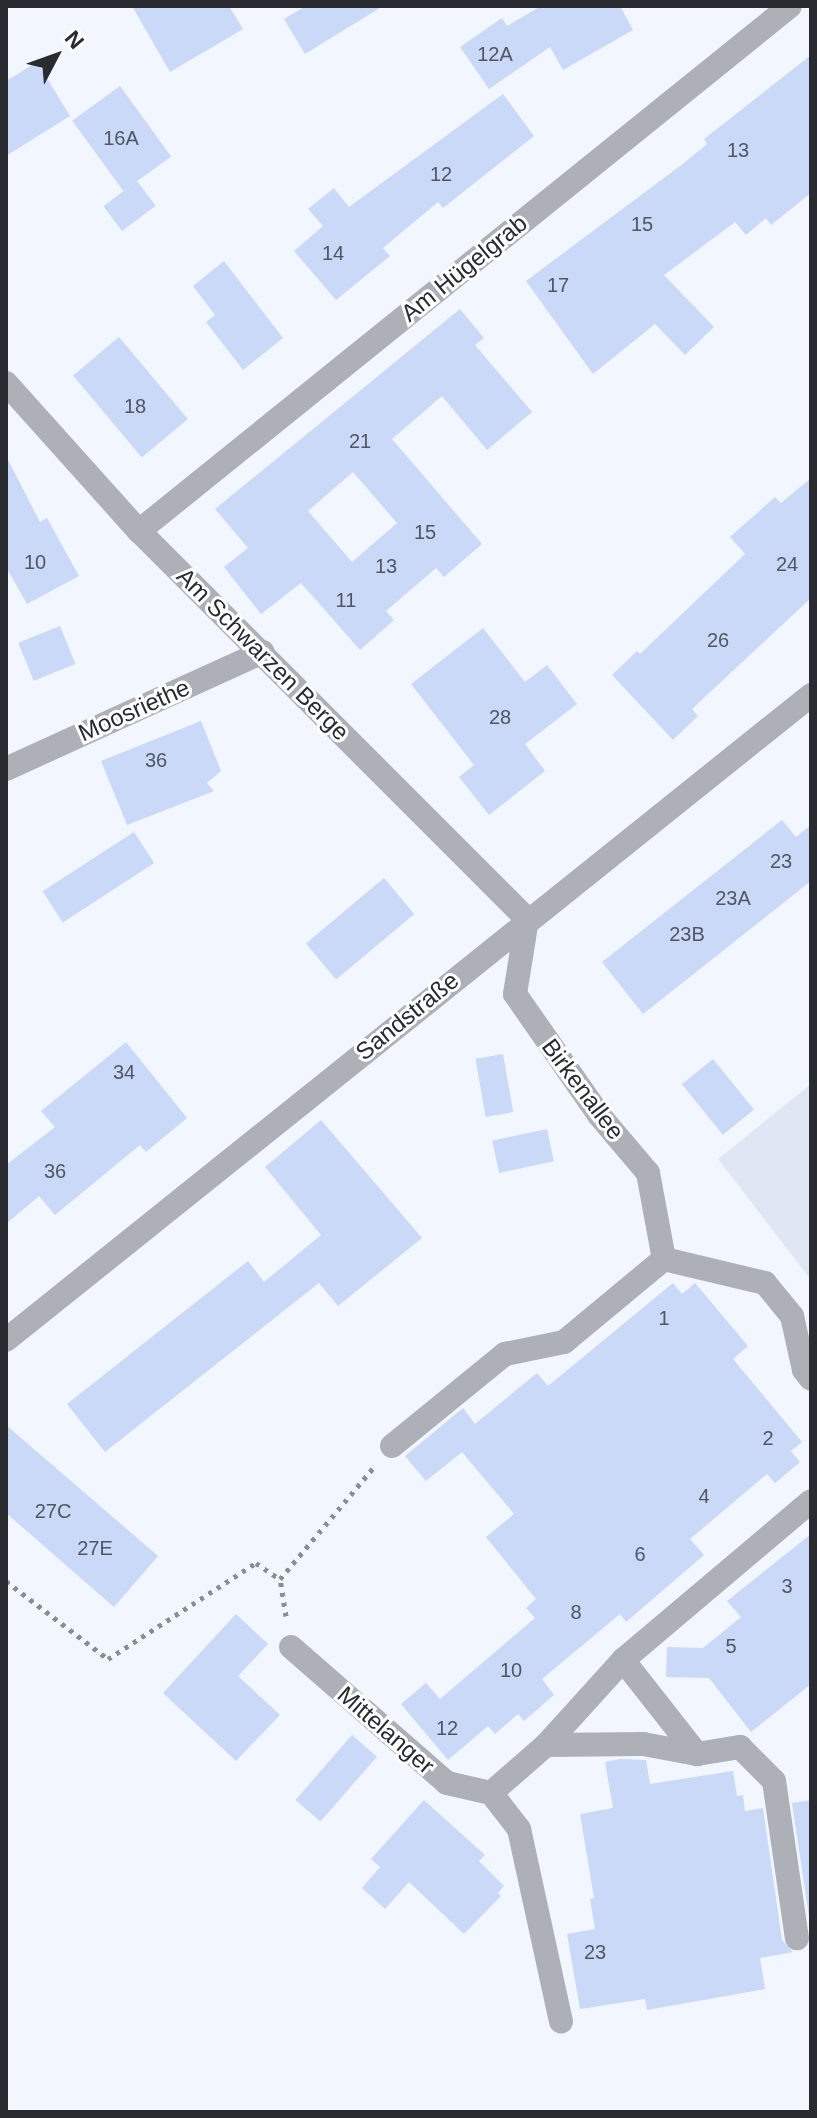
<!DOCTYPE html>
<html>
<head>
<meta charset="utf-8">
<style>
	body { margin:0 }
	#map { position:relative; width:817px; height:2118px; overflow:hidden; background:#f1f6ff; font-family:Arial,sans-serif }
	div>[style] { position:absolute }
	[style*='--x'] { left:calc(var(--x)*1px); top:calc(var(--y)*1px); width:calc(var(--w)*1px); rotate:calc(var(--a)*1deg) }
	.built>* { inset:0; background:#e0e7f4 }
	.building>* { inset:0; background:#cad9f8; transform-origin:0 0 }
	.path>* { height:5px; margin-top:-2.5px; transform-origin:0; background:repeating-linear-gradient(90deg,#8a8d95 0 4px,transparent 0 10px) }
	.minor>* { height:24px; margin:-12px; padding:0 12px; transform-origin:12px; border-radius:12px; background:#adb0b6 }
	span { translate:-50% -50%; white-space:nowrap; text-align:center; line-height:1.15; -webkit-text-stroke:6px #fff; paint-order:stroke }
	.number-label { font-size:20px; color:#515663 }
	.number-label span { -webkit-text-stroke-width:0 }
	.street-label { font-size:24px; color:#292b31 }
	.frame { position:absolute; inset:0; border:8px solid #292b31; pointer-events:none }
	.north { position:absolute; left:16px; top:16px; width:80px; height:80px; -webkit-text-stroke:6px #fff; paint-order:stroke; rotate:49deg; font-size:22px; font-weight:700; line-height:32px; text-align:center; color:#292b31 }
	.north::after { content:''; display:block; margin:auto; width:28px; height:36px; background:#292b31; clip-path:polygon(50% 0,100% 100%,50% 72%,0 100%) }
</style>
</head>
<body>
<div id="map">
	<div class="built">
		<i style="clip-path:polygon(811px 1084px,811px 1280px,718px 1159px)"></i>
	</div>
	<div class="building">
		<i style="clip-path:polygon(132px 6px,229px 6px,243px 29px,170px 72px)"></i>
		<i style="clip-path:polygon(306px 6px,383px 6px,305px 54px,284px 19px)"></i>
		<i style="clip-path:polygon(541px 6px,620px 6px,633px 30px,563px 70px,550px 47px,489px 89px,460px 47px,502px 18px,507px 26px)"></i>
		<i style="clip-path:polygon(811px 55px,811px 193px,771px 225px,766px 218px,746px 235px,735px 222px,664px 275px,714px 327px,685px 355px,655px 324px,593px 374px,526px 281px,684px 163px,707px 144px,704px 139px)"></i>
		<i style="clip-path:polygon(37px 62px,70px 116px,6px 156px,6px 81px)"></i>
		<i style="left:120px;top:86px;width:87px;height:59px;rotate:54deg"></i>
		<i style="clip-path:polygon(503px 94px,534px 136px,443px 208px,438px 202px,383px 248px,390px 256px,336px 300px,294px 251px,323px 226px,308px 209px,334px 188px,349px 207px)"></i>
		<i style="left:137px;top:181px;width:31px;height:42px;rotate:53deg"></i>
		<i style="clip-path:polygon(224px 261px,283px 338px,243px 370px,206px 322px,215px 315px,193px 286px)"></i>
		<i style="clip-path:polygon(evenodd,460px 309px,484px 338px,475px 345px,532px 412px,487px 450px,442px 396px,392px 439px,482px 544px,444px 577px,436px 568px,386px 611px,394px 620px,360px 650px,301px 583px,261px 614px,224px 567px,248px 548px,215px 509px,460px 309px,353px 472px,397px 523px,352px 562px,308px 511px,353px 472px)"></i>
		<i style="left:119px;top:337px;width:107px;height:60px;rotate:50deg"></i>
		<i style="clip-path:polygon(6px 456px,40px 522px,47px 518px,79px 576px,27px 604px,6px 567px)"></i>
		<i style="clip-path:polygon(811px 478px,811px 598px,692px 709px,698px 716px,673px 740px,612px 675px,637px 651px,640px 654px,745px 554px,730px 537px,775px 497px,781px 503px)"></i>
		<i style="left:60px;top:626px;width:41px;height:45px;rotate:68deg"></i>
		<i style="clip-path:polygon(483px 628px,525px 682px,547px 665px,577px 704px,525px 744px,545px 771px,489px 815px,459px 777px,474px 765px,411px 684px)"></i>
		<i style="clip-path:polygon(201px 721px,221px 771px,207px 783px,214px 791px,127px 825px,101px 761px)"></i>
		<i style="clip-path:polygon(782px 820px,796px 837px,811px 825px,811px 881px,643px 1014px,602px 962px)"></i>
		<i style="left:134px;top:832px;width:37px;height:109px;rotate:57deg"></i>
		<i style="left:384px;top:878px;width:47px;height:102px;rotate:50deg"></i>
		<i style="clip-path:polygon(126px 1042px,187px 1118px,146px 1152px,140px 1145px,55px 1215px,39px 1196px,6px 1224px,6px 1165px,55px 1127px,41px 1111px)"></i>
		<i style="left:503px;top:1054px;width:59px;height:28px;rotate:80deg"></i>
		<i style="left:713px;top:1059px;width:65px;height:40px;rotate:51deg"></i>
		<i style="clip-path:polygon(321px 1120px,422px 1238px,338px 1306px,319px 1283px,105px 1452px,67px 1404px,248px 1261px,264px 1282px,321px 1235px,265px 1167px)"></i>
		<i style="left:547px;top:1129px;width:33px;height:56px;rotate:78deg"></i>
		<i style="clip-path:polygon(673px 1283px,682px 1294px,695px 1283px,748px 1346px,733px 1359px,802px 1442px,791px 1451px,800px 1462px,775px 1483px,767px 1474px,690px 1539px,704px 1555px,626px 1622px,620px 1614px,542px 1679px,554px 1695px,524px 1721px,518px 1714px,495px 1734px,488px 1726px,448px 1760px,401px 1704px,426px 1683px,440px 1699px,535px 1618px,526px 1608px,536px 1599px,486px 1537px,514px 1514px,462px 1452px,426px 1481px,405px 1456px,463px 1408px,475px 1424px,537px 1373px,548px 1386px)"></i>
		<i style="clip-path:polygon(6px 1425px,158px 1556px,114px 1607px,6px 1513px)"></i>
		<i style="clip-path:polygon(811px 1534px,811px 1684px,751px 1732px,709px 1678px,666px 1677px,667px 1647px,703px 1648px,741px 1617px,727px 1601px)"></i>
		<i style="clip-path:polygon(236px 1614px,268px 1644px,238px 1676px,280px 1715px,236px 1761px,163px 1693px)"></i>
		<i style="left:352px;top:1735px;width:33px;height:86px;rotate:41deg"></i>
		<i style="clip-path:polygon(620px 1759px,646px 1760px,650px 1784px,733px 1771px,737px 1796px,743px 1795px,745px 1811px,763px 1808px,782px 1940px,793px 1952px,760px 1958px,765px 1989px,647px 2010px,645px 1999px,580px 2009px,567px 1934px,595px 1929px,590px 1899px,594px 1898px,580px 1814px,613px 1808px,605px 1762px)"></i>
		<i style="clip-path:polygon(424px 1800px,485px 1855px,479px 1861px,504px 1886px,498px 1893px,501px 1896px,464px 1934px,409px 1882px,385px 1909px,362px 1888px,380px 1867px,371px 1859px)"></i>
		<i style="clip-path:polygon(811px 1800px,811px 1930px,792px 1803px)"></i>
	</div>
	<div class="path">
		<i style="--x:6;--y:1581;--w:128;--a:37.4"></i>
		<i style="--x:108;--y:1659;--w:176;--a:-33"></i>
		<i style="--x:256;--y:1563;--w:29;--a:34"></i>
		<i style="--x:286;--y:1616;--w:37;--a:-99"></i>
		<i style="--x:280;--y:1579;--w:145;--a:-50"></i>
	</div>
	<div class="minor">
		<i style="--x:6;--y:383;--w:199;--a:48.1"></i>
		<i style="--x:139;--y:531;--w:549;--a:45"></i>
		<i style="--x:139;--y:531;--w:836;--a:-38.88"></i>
		<i style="--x:6;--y:769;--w:282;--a:-24.5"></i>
		<i style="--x:527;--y:919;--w:76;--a:99.1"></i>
		<i style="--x:515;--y:994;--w:147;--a:55.2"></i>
		<i style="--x:599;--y:1115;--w:76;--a:49.8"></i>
		<i style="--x:648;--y:1173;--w:87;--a:79.5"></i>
		<i style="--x:664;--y:1259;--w:104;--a:13.4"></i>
		<i style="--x:765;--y:1283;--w:43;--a:50.7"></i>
		<i style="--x:792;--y:1316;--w:55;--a:77.5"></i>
		<i style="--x:804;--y:1370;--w:11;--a:52"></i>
		<i style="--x:6;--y:1340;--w:1032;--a:-38.7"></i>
		<i style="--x:392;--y:1446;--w:146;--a:-39.2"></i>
		<i style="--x:505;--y:1354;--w:60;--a:-11.5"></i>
		<i style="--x:564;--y:1342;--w:130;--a:-39.7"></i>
		<i style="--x:291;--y:1647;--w:207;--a:41.1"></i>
		<i style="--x:447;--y:1783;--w:45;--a:12.8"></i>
		<i style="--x:491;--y:1793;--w:46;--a:52.1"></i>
		<i style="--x:519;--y:1829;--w:197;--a:77.7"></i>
		<i style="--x:623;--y:1660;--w:120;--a:51.8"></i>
		<i style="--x:697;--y:1754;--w:44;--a:-9.2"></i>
		<i style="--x:740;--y:1747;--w:48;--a:45"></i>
		<i style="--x:774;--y:1781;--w:159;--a:81.7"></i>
		<i style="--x:546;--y:1745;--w:97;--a:-0.6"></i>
		<i style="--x:643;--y:1744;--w:55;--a:10.5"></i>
		<i style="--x:491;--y:1793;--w:73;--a:-41.1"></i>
		<i style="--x:546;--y:1745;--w:115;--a:-47.8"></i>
		<i style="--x:623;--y:1660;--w:246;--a:-40.2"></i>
	</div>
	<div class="number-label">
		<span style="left:495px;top:54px">12A</span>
		<span style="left:121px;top:138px">16A</span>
		<span style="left:738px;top:150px">13</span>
		<span style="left:441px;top:174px">12</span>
		<span style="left:642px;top:224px">15</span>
		<span style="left:333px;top:253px">14</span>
		<span style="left:558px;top:285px">17</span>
		<span style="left:135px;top:406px">18</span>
		<span style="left:360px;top:441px">21</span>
		<span style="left:425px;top:532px">15</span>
		<span style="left:35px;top:562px">10</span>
		<span style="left:787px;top:564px">24</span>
		<span style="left:386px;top:566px">13</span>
		<span style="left:346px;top:600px">11</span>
		<span style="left:718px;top:640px">26</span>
		<span style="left:500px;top:717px">28</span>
		<span style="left:156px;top:760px">36</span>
		<span style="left:781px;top:861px">23</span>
		<span style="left:733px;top:898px">23A</span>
		<span style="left:687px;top:934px">23B</span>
		<span style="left:124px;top:1072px">34</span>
		<span style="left:55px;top:1171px">36</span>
		<span style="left:664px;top:1318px">1</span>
		<span style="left:768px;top:1438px">2</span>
		<span style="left:704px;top:1496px">4</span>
		<span style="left:53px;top:1511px">27C</span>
		<span style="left:95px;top:1548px">27E</span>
		<span style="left:640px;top:1554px">6</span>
		<span style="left:787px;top:1586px">3</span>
		<span style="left:576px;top:1612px">8</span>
		<span style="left:731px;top:1646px">5</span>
		<span style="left:511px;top:1670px">10</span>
		<span style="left:447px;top:1728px">12</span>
		<span style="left:595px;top:1952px">23</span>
	</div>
	<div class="street-label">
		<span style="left:464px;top:268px;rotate:-39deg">Am Hügelgrab</span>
		<span style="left:263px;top:654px;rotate:45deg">Am Schwarzen Berge</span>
		<span style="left:134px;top:710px;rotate:-24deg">Moosriethe</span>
		<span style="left:407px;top:1016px;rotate:-39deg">Sandstraße</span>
		<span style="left:583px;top:1089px;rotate:53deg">Birkenallee</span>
		<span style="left:386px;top:1730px;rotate:41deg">Mittelanger</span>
	</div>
	<div class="frame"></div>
	<div class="north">N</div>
</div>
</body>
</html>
